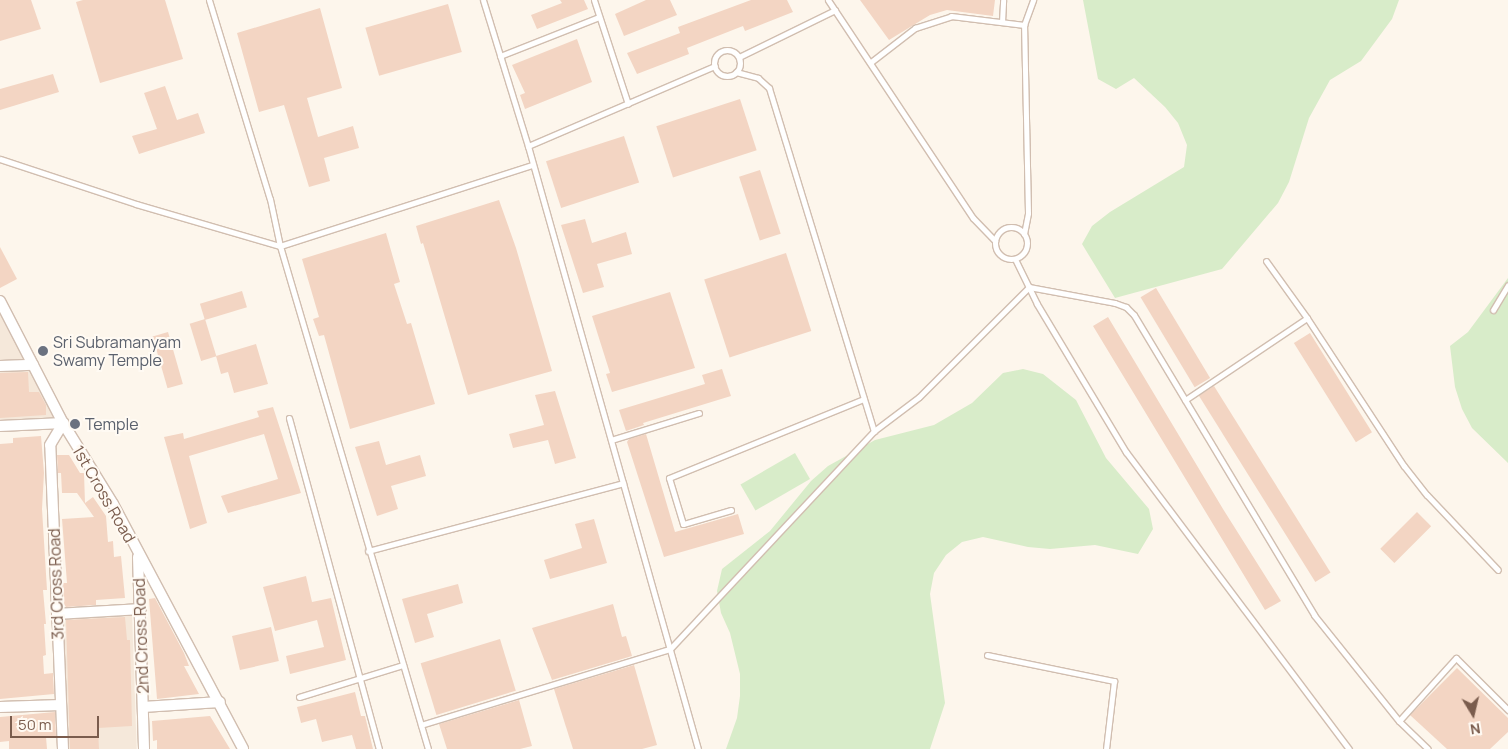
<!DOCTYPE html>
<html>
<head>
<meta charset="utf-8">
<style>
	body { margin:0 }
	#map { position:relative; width:1508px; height:749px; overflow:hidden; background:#fdf6ec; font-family:Manrope,sans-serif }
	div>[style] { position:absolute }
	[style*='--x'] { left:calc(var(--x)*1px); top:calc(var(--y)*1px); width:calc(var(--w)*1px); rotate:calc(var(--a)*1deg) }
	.residential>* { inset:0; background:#f5e8da; transform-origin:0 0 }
	.green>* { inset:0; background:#d8ecc9; transform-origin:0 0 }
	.building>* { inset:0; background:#f3d5c3; transform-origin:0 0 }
	.roads { filter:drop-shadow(1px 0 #d1beb0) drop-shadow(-1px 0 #d1beb0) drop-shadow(0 1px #d1beb0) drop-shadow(0 -1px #d1beb0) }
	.lane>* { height:5px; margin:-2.5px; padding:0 2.5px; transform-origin:2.5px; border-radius:2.5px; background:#fff }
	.lane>.ring { margin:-2.5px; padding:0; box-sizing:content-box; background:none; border:5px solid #fff; border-radius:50% }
	.street>* { height:10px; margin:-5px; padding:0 5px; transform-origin:5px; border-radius:5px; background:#fff }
	.dots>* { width:14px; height:14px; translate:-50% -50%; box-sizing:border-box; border:2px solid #fffaf3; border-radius:50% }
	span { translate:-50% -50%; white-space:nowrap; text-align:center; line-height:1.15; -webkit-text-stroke:4px #fffaf3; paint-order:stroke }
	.worship-label { font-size:16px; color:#5b616d }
	.left { translate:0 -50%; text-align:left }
	.street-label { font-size:16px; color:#7a5c4d }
	.north { position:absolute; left:1448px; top:689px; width:50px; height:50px; -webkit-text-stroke:4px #fffaf3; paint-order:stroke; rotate:171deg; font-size:14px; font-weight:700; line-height:20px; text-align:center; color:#7a5c4d }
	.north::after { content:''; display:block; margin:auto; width:18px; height:22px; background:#7a5c4d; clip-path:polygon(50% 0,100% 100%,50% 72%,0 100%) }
	.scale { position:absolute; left:10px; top:716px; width:89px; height:22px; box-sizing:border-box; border:2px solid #7a5c4d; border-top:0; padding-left:6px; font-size:15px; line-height:18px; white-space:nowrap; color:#7a5c4d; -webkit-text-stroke:4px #fffaf3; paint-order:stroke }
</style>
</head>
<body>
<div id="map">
	<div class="residential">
		<i style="clip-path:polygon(0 306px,57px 417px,0 420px)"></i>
		<i style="left:132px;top:614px;width:135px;height:71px;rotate:88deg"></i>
	</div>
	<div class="green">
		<i style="clip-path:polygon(1083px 0,1399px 0,1392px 19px,1361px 61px,1330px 80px,1309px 118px,1289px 182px,1278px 203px,1222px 269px,1115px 298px,1082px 244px,1092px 226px,1110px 212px,1184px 167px,1187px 145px,1178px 123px,1165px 107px,1134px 78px,1116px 89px,1098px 79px)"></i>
		<i style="clip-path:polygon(1508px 278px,1508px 463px,1472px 428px,1462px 409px,1455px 387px,1450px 346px,1468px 332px)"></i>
		<i style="clip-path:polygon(1023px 369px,1043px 374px,1076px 400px,1106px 458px,1149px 509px,1153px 529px,1138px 554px,1095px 545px,1050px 549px,1028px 547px,983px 537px,962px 542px,946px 555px,934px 573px,930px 594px,945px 703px,930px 749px,726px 749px,737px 718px,740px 696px,740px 674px,730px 633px,721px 613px,717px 591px,722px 569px,770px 531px,811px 481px,828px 466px,875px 440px,934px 425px,972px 403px,1003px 373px)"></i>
		<i style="left:795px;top:453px;width:30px;height:63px;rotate:60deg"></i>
	</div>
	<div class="building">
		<i style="clip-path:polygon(0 0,31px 0,41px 29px,0 41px)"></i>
		<i style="clip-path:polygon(83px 0,165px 0,183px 59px,100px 83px,76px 2px)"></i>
		<i style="clip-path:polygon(560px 0,584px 0,588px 9px,537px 29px,531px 15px,562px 3px)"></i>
		<i style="clip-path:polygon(646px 0,670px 0,677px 15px,624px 36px,615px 14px)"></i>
		<i style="clip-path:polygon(751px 0,787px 0,793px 12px,745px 31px,743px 26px,687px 48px,689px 54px,637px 74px,627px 53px,680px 33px,678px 27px)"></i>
		<i style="clip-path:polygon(860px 0,995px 0,993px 16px,947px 10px,930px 15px,889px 40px)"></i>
		<i style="left:448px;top:4px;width:50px;height:86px;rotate:74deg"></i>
		<i style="clip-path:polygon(320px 8px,342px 88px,307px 98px,318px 137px,353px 126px,359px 148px,324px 158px,330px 181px,309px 187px,284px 105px,259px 112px,237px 33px)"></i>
		<i style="clip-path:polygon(577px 39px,592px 82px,525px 109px,520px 95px,525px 93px,512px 65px)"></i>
		<i style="clip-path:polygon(53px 74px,59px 92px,0 110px,0 89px)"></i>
		<i style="clip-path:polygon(165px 86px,177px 120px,198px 113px,205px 133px,139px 154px,132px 136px,157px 129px,144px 93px)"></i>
		<i style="left:740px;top:99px;width:54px;height:88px;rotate:72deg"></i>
		<i style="left:624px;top:136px;width:49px;height:82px;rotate:72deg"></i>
		<i style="left:760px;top:170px;width:67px;height:22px;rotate:72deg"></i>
		<i style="clip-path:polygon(499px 200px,516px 248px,552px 371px,468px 395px,423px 243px,421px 244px,416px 226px)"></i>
		<i style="clip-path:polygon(585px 219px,592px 243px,626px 232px,632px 254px,597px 264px,604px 287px,583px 293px,561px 225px)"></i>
		<i style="clip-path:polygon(386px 233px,400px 282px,394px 284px,407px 324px,411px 323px,435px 404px,350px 429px,324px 335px,319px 336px,313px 319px,319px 317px,302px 259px)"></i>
		<i style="clip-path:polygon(0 247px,17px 279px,0 288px)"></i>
		<i style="left:786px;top:253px;width:82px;height:86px;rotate:72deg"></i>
		<i style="left:1156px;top:288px;width:105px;height:18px;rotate:59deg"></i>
		<i style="left:242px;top:291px;width:17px;height:44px;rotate:73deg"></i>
		<i style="clip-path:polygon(670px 292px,695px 368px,612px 392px,606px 374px,610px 373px,592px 316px)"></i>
		<i style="clip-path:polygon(1108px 317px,1223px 509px,1281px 601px,1265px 610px,1093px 326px)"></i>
		<i style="left:205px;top:319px;width:39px;height:16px;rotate:73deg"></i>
		<i style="left:168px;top:332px;width:54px;height:16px;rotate:74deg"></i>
		<i style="left:1310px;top:333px;width:117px;height:19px;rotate:58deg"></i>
		<i style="clip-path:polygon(256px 344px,268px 384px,234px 393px,228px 372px,221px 374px,216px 356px)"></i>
		<i style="clip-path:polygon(722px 369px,731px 396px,643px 423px,644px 425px,626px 431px,619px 410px,705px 384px,702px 375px)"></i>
		<i style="clip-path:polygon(28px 372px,29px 392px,39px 392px,46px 405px,46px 415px,0 418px,0 373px)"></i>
		<i style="left:1214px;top:386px;width:220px;height:18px;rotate:58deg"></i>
		<i style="clip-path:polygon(555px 391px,576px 458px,555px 464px,548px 440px,513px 448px,509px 434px,544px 425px,535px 395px)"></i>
		<i style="clip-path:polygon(273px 407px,301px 493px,228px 513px,221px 496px,278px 479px,264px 434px,189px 456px,207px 523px,190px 529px,164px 437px,183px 433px,184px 439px,259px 417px,257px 411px)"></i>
		<i style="clip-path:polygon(646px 434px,675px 532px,738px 514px,744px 534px,664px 557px,627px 442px,629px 439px)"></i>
		<i style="clip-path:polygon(41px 436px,44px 473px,42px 509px,47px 590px,43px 590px,46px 624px,44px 624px,46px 655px,43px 656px,44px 674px,53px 673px,54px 694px,0 699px,0 444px,13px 443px,13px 438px)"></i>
		<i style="clip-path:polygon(379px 441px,386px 465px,420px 455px,426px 476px,391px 486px,398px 509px,377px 516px,355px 447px)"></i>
		<i style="clip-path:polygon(57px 455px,69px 455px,80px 473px,84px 473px,85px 503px,93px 497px,106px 516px,108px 542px,113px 541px,114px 557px,121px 556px,125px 598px,96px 600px,96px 605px,66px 607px,64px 604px,63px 583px,67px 583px,62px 519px,94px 517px,77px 493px,62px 493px,61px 473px,58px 473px)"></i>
		<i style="left:1417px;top:512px;width:20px;height:52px;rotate:45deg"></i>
		<i style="clip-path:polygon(594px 519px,607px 563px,550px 579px,544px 560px,582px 548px,575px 524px)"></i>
		<i style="clip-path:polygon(306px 576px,312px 602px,331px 598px,346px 660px,290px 674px,286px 656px,324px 647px,317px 620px,275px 631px,263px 587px)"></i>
		<i style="clip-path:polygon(458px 584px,463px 603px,427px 614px,434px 637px,415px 643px,402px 599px)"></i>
		<i style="clip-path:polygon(155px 598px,184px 653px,189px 666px,184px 666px,199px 694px,157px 699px,149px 599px)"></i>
		<i style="clip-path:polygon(613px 604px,622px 637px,626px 636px,632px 656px,552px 680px,532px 628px)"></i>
		<i style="clip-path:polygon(125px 617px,127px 640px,130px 640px,132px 726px,98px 728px,99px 749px,70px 749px,66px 620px)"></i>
		<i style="left:271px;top:627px;width:35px;height:40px;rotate:77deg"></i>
		<i style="left:500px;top:639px;width:54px;height:83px;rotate:73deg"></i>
		<i style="clip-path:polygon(634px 665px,657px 745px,642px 749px,573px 749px,554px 689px)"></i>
		<i style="clip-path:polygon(1457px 668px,1508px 718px,1508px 732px,1490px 749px,1447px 749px,1410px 715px)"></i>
		<i style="clip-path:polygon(355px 692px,361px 716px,365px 716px,373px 749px,356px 749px,352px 735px,322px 742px,316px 719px,301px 723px,297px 707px)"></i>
		<i style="clip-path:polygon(519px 700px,532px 746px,520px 749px,447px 749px,439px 724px)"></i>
		<i style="clip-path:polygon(55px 712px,56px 736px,46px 737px,47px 749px,9px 749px,9px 741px,0 742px,0 717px)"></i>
		<i style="clip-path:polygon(210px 716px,230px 749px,157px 749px,157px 740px,153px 741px,152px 721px)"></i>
	</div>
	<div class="roads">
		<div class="lane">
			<i style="--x:209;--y:0;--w:208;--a:73"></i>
			<i style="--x:270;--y:199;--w:48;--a:78"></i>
			<i style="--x:280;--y:246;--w:524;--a:73.6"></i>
			<i style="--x:483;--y:0;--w:153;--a:72.9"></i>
			<i style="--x:528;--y:146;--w:627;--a:74.26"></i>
			<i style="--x:594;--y:0;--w:109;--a:71.9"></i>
			<i style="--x:828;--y:0;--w:262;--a:56.4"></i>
			<i style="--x:973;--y:218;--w:32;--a:46"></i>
			<i style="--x:1002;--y:22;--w:22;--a:-87"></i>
			<i class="ring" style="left:714px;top:50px;width:21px;height:21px"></i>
			<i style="--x:500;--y:56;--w:106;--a:-21.5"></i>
			<i style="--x:739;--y:57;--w:107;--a:-26.1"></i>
			<i style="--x:871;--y:62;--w:56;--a:-37.7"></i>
			<i style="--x:915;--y:28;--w:38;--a:-18"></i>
			<i style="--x:951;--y:16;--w:74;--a:7"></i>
			<i style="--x:736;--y:72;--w:23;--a:15"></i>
			<i style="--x:758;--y:78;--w:15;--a:42"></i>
			<i style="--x:769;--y:88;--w:359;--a:73"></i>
			<i style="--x:874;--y:431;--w:56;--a:-37.1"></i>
			<i style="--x:919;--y:397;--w:156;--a:-45"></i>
			<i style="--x:1029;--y:287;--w:87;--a:10.5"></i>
			<i style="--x:1115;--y:303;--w:12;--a:20"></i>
			<i style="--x:1126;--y:307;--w:11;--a:45"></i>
			<i style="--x:1134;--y:315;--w:350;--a:59"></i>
			<i style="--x:1314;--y:615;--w:136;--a:51.3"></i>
			<i style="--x:1399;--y:721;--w:40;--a:44"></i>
			<i style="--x:528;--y:146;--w:203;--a:-23.2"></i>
			<i style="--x:0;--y:159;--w:143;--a:18.3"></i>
			<i style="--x:136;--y:204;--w:150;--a:16.3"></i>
			<i style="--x:280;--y:246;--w:265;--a:-17.8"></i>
			<i class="ring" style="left:995px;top:227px;width:27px;height:27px"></i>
			<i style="--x:1024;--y:234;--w:21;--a:-79"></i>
			<i style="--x:1028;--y:213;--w:188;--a:-91.2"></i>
			<i style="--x:1024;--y:25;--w:27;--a:-70"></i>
			<i style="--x:1015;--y:259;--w:50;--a:63.9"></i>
			<i style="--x:1037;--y:304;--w:173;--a:59"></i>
			<i style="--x:1126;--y:452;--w:371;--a:53.1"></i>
			<i style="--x:1493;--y:310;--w:29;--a:-59"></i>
			<i style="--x:1307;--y:318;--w:177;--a:56.8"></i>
			<i style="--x:1404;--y:466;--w:37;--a:52"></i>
			<i style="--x:1427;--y:495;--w:103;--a:46.6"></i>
			<i style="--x:1185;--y:400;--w:147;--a:-33.9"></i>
			<i style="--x:1307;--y:318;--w:70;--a:-125.7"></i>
			<i style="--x:289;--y:418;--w:343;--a:74.8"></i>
			<i style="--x:611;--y:440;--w:92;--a:-17.1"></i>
			<i style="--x:731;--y:510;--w:50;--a:163.7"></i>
			<i style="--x:683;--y:524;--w:48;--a:-106.9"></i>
			<i style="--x:669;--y:478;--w:210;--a:-22.1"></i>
			<i style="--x:368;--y:551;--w:264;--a:-14.9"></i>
			<i style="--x:987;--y:655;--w:130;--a:11.6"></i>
			<i style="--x:1114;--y:681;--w:68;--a:96.7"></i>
			<i style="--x:299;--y:697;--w:109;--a:-17.1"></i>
			<i style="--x:1399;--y:721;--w:85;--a:-47.9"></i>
			<i style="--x:1456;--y:658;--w:74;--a:45"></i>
			<i style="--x:421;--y:725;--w:260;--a:-17"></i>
			<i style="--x:670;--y:649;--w:299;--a:-46.9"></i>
		</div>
		<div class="street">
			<i style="--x:0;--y:301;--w:137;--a:62.7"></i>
			<i style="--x:63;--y:423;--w:95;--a:58.3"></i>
			<i style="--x:113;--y:504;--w:277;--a:62"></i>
			<i style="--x:0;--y:366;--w:33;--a:-2"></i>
			<i style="--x:0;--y:426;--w:63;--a:-2.7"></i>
			<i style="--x:138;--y:557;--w:192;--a:88.2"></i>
			<i style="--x:57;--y:614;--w:84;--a:-3.4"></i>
			<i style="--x:0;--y:707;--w:61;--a:-1.9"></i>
			<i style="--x:143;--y:707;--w:77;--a:-3.7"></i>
			<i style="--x:63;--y:749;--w:304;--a:-92.4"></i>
			<i style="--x:50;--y:445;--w:26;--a:-59"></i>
		</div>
	</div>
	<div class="dots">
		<i style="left:43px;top:351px;background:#6b7280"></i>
		<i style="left:75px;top:424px;background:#6b7280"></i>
	</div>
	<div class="worship-label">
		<span class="left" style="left:53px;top:351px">Sri Subramanyam<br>Swamy Temple</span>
		<span class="left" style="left:85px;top:424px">Temple</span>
	</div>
	<div class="street-label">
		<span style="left:104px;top:494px;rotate:60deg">1st Cross Road</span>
		<span style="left:56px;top:584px;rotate:-92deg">3rd Cross Road</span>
		<span style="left:141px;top:636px;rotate:-92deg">2nd Cross Road</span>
	</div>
	<div class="north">N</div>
	<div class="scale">50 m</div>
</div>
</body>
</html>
